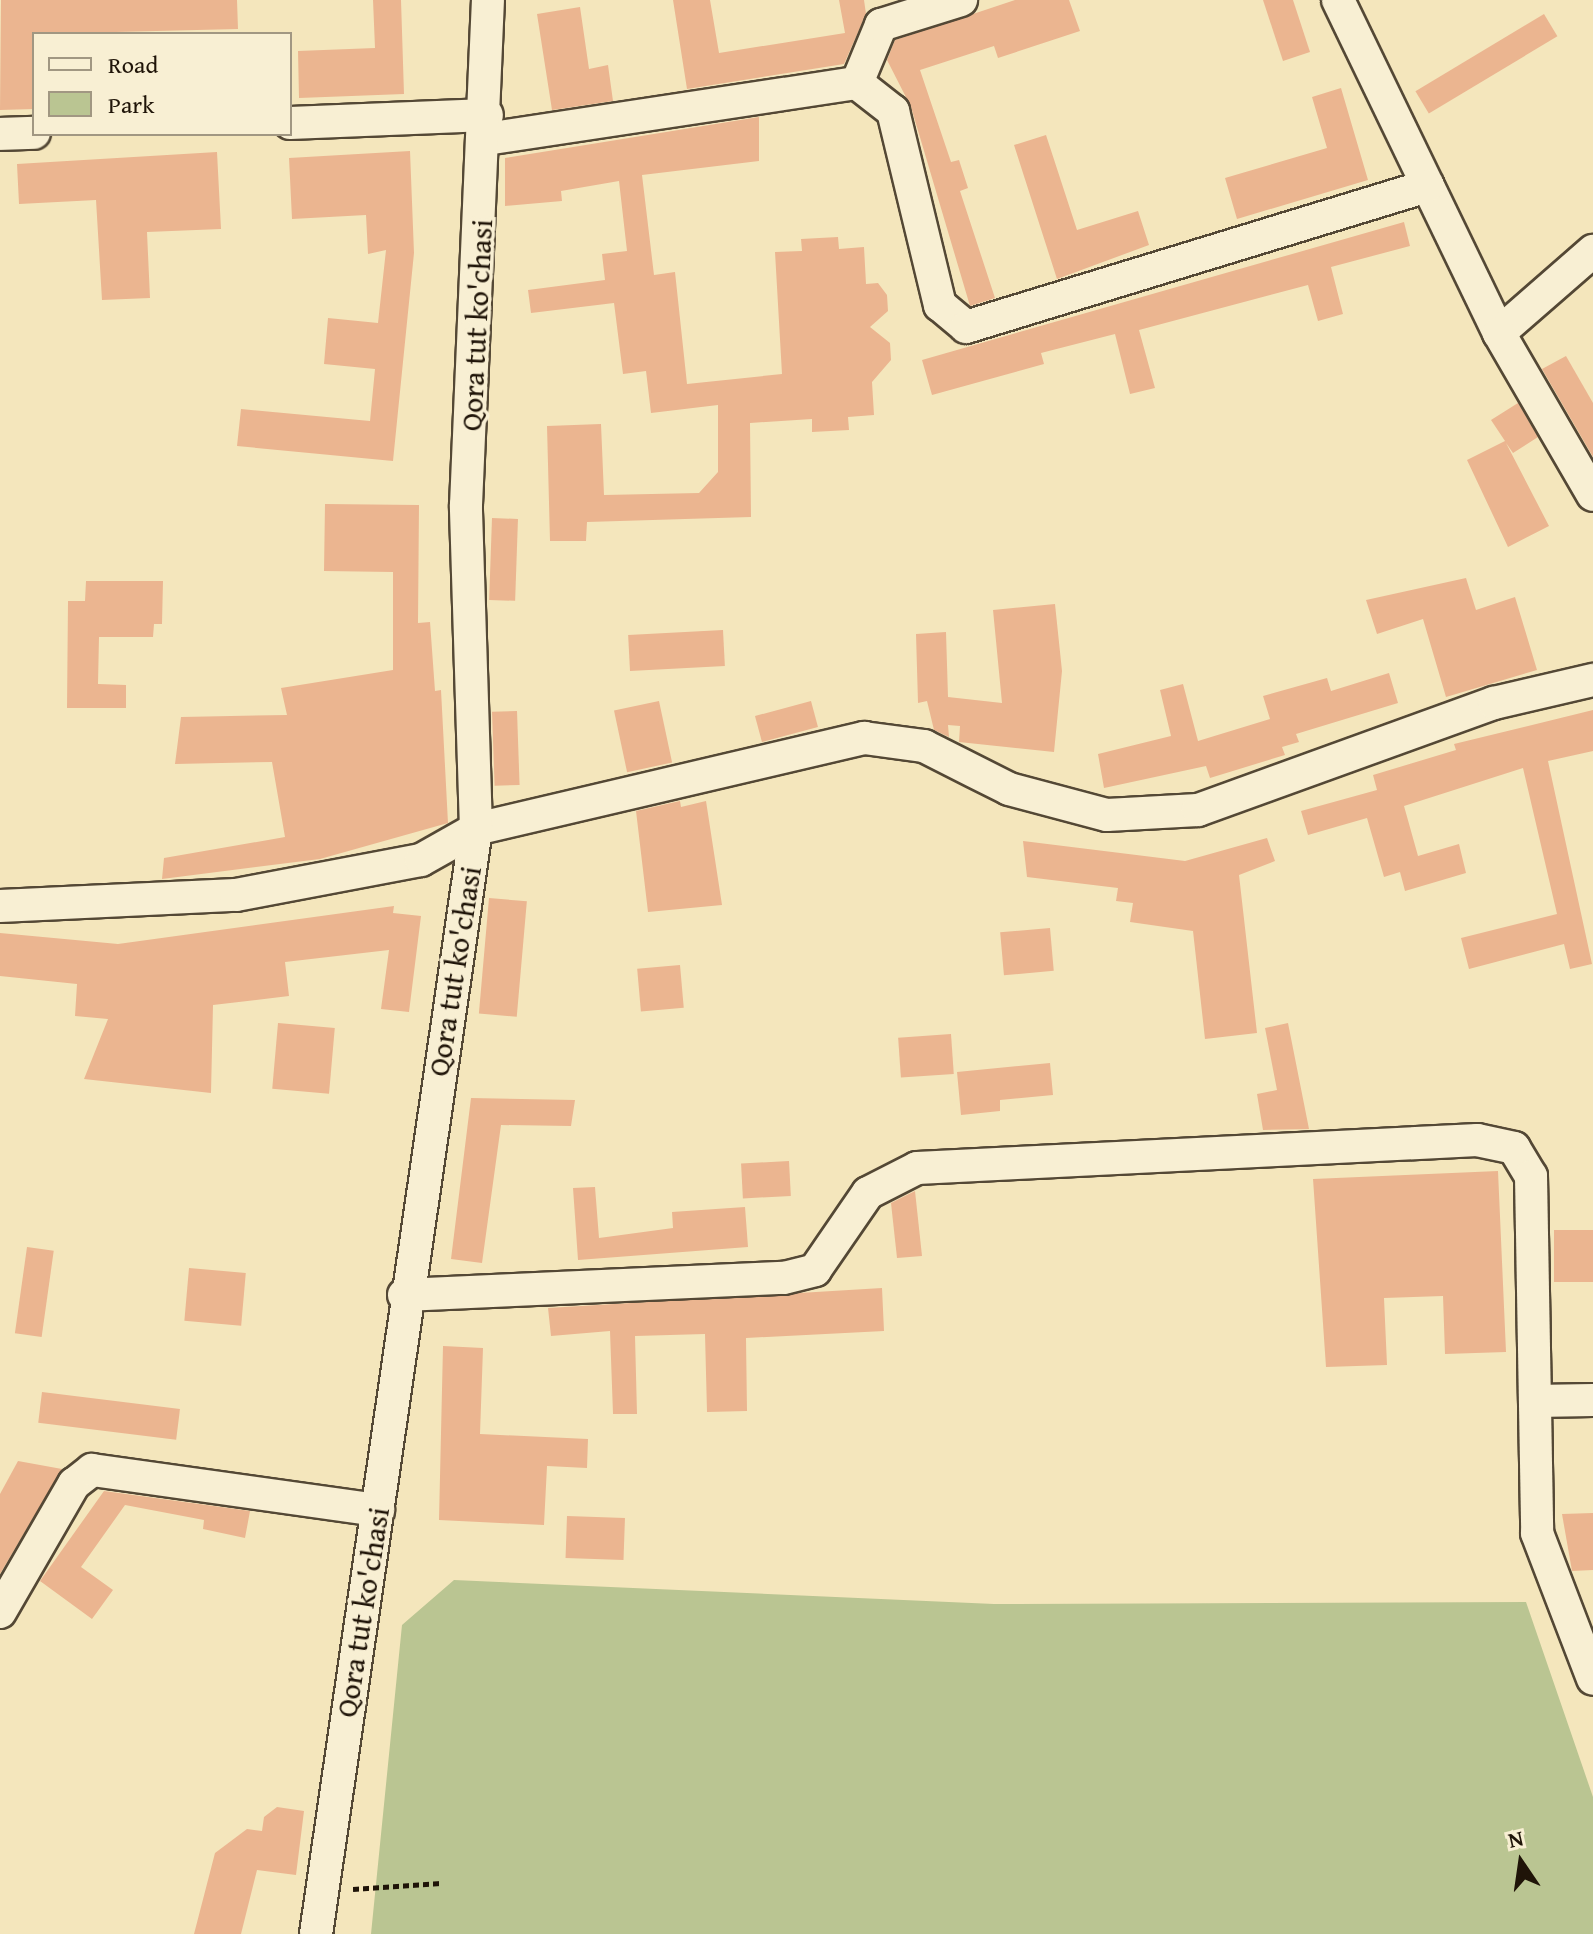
<!DOCTYPE html>
<html>
<head>
<meta charset="utf-8">
<style>
	body { margin:0 }
	#map { position:relative; width:1593px; height:1934px; overflow:hidden; background:#f4e6bc; font-family:"Gentium Book Plus",serif }
	div>[style] { position:absolute }
	[style*='--x'] { left:calc(var(--x)*1px); top:calc(var(--y)*1px); width:calc(var(--w)*1px); rotate:calc(var(--a)*1deg) }
	.green>* { inset:0; background:#bac592 }
	.building>* { inset:0; background:#ebb590; transform-origin:0 0 }
	.path>* { height:5px; margin-top:-2.5px; transform-origin:0; background:repeating-linear-gradient(90deg,#1f1408 0 6px,transparent 0 10px) }
	.roads { filter:drop-shadow(2px 0 #544835) drop-shadow(-2px 0 #544835) drop-shadow(0 2px #544835) drop-shadow(0 -2px #544835) }
	.minor>* { height:32px; margin:-16px; padding:0 16px; transform-origin:16px; border-radius:16px; background:#f8efd3 }
	span { translate:-50% -50%; white-space:nowrap; text-align:center; line-height:1.15; -webkit-text-stroke:7px #f8efd3; paint-order:stroke }
	.street-label { font-size:30px; color:#1f1408 }
	.legend { position:absolute; left:32px; top:32px; width:260px; height:104px; box-sizing:border-box; background:#f8efd3; border:2px solid #a19782; margin:0; padding:10px 14px; list-style:none; font-size:24px; color:#1f1408 }
	.legend li { display:flex; align-items:center; gap:16px; height:40px }
	.legend b { width:40px; border:2px solid #a19782 }
	.north { position:absolute; left:1481px; top:1822px; width:80px; height:80px; -webkit-text-stroke:6px #f8efd3; paint-order:stroke; rotate:347deg; font-size:22px; font-weight:700; line-height:32px; text-align:center; color:#1f1408 }
	.north::after { content:''; display:block; margin:auto; width:28px; height:36px; background:#1f1408; clip-path:polygon(50% 0,100% 100%,50% 72%,0 100%) }
</style>
</head>
<body>
<div id="map">
	<div class="green">
		<i style="clip-path:polygon(454px 1580px,994px 1604px,1526px 1602px,1593px 1797px,1593px 1934px,371px 1934px,402px 1625px)"></i>
	</div>
	<div class="building">
		<i style="clip-path:polygon(1px 0,237px 0,238px 29px,34px 34px,34px 109px,0 110px)"></i>
		<i style="clip-path:polygon(373px 0,401px 0,404px 94px,299px 98px,298px 51px,375px 48px)"></i>
		<i style="clip-path:polygon(673px 0,710px 0,719px 53px,845px 33px,839px 0,864px 0,866px 14px,844px 64px,687px 89px)"></i>
		<i style="clip-path:polygon(1015px 0,1069px 0,1080px 31px,998px 58px,994px 46px,920px 70px,951px 162px,959px 160px,968px 188px,960px 191px,995px 298px,970px 306px,911px 107px,887px 60px,895px 40px)"></i>
		<i style="clip-path:polygon(1263px 0,1293px 0,1310px 52px,1283px 61px)"></i>
		<i style="clip-path:polygon(580px 7px,589px 69px,608px 65px,613px 101px,552px 110px,537px 14px)"></i>
		<i style="left:1544px;top:14px;width:26px;height:150px;rotate:59deg"></i>
		<i style="clip-path:polygon(1341px 88px,1368px 180px,1237px 219px,1225px 178px,1327px 148px,1312px 97px)"></i>
		<i style="clip-path:polygon(759px 117px,759px 161px,642px 175px,654px 275px,675px 272px,687px 384px,782px 374px,775px 252px,802px 251px,801px 239px,838px 237px,839px 249px,864px 247px,866px 284px,878px 283px,887px 295px,888px 311px,870px 327px,890px 343px,891px 360px,872px 382px,874px 415px,848px 417px,849px 430px,812px 432px,812px 419px,750px 423px,751px 517px,587px 522px,586px 541px,550px 541px,547px 426px,601px 424px,604px 495px,699px 493px,718px 472px,718px 405px,651px 413px,646px 371px,623px 374px,614px 303px,531px 313px,528px 290px,605px 280px,602px 254px,627px 251px,619px 181px,561px 191px,562px 201px,505px 206px,505px 158px)"></i>
		<i style="clip-path:polygon(1046px 135px,1077px 230px,1138px 211px,1149px 245px,1057px 279px,1014px 145px)"></i>
		<i style="clip-path:polygon(410px 151px,414px 253px,393px 461px,237px 446px,241px 409px,370px 421px,375px 369px,324px 364px,328px 318px,378px 323px,386px 250px,368px 254px,366px 215px,292px 219px,289px 158px)"></i>
		<i style="clip-path:polygon(217px 152px,221px 229px,147px 232px,150px 298px,102px 300px,96px 200px,19px 204px,17px 164px)"></i>
		<i style="clip-path:polygon(1404px 222px,1410px 246px,1331px 267px,1343px 314px,1318px 321px,1308px 285px,1139px 330px,1155px 388px,1130px 394px,1115px 334px,1041px 353px,1044px 364px,932px 395px,922px 360px)"></i>
		<i style="clip-path:polygon(1566px 356px,1593px 403px,1593px 457px,1542px 369px)"></i>
		<i style="clip-path:polygon(1518px 403px,1538px 437px,1513px 453px,1506px 443px,1549px 526px,1508px 547px,1467px 460px,1505px 441px,1491px 420px)"></i>
		<i style="clip-path:polygon(325px 504px,419px 505px,418px 623px,430px 622px,435px 691px,441px 690px,448px 823px,320px 859px,162px 879px,164px 858px,285px 837px,272px 762px,175px 764px,181px 717px,287px 715px,281px 688px,393px 670px,393px 572px,324px 571px)"></i>
		<i style="left:492px;top:518px;width:26px;height:82px;rotate:2deg"></i>
		<i style="clip-path:polygon(1466px 578px,1476px 610px,1515px 597px,1537px 670px,1446px 697px,1423px 619px,1377px 634px,1366px 600px)"></i>
		<i style="clip-path:polygon(86px 581px,163px 581px,162px 624px,154px 624px,153px 637px,99px 637px,98px 684px,126px 685px,126px 708px,67px 708px,68px 601px,85px 601px)"></i>
		<i style="clip-path:polygon(1055px 604px,1062px 671px,1054px 752px,959px 742px,960px 726px,948px 725px,949px 737px,934px 730px,927px 701px,918px 703px,916px 634px,946px 632px,948px 697px,1002px 703px,993px 610px)"></i>
		<i style="left:723px;top:630px;width:36px;height:95px;rotate:87deg"></i>
		<i style="clip-path:polygon(1389px 673px,1398px 703px,1296px 734px,1299px 742px,1282px 747px,1285px 755px,1210px 778px,1206px 766px,1104px 788px,1098px 754px,1171px 736px,1160px 690px,1183px 684px,1198px 741px,1270px 719px,1263px 696px,1327px 678px,1331px 691px)"></i>
		<i style="left:659px;top:701px;width:63px;height:46px;rotate:78deg"></i>
		<i style="left:811px;top:701px;width:27px;height:58px;rotate:75deg"></i>
		<i style="clip-path:polygon(1593px 710px,1593px 751px,1548px 761px,1592px 964px,1570px 969px,1564px 944px,1469px 969px,1461px 938px,1557px 914px,1523px 768px,1404px 806px,1418px 856px,1459px 844px,1466px 873px,1405px 891px,1400px 872px,1384px 877px,1367px 818px,1308px 835px,1301px 811px,1377px 790px,1373px 775px,1456px 750px,1454px 744px)"></i>
		<i style="left:517px;top:711px;width:74px;height:25px;rotate:88deg"></i>
		<i style="clip-path:polygon(680px 801px,681px 807px,706px 801px,722px 905px,648px 912px,636px 811px)"></i>
		<i style="clip-path:polygon(1267px 838px,1275px 861px,1239px 875px,1257px 1033px,1205px 1039px,1193px 931px,1130px 922px,1133px 903px,1116px 901px,1118px 888px,1027px 877px,1023px 841px,1185px 861px)"></i>
		<i style="left:489px;top:898px;width:38px;height:116px;rotate:5deg"></i>
		<i style="clip-path:polygon(394px 906px,393px 913px,421px 916px,409px 1012px,381px 1009px,389px 950px,285px 962px,289px 996px,213px 1005px,211px 1093px,84px 1079px,108px 1019px,75px 1016px,77px 984px,0 976px,0 933px,118px 944px)"></i>
		<i style="left:1050px;top:928px;width:43px;height:50px;rotate:85deg"></i>
		<i style="left:680px;top:965px;width:43px;height:43px;rotate:85deg"></i>
		<i style="left:278px;top:1023px;width:57px;height:66px;rotate:5deg"></i>
		<i style="clip-path:polygon(1288px 1023px,1309px 1129px,1263px 1130px,1257px 1094px,1277px 1090px,1265px 1028px)"></i>
		<i style="left:951px;top:1034px;width:40px;height:53px;rotate:86deg"></i>
		<i style="clip-path:polygon(1050px 1063px,1053px 1095px,1000px 1100px,1000px 1111px,961px 1115px,957px 1072px)"></i>
		<i style="clip-path:polygon(471px 1098px,575px 1100px,571px 1126px,501px 1125px,482px 1263px,451px 1259px)"></i>
		<i style="left:789px;top:1161px;width:35px;height:48px;rotate:87deg"></i>
		<i style="clip-path:polygon(1498px 1171px,1506px 1352px,1445px 1354px,1443px 1296px,1384px 1298px,1387px 1365px,1326px 1367px,1313px 1179px)"></i>
		<i style="clip-path:polygon(595px 1187px,599px 1238px,673px 1228px,672px 1212px,745px 1207px,748px 1247px,578px 1260px,573px 1188px)"></i>
		<i style="clip-path:polygon(915px 1191px,922px 1256px,897px 1258px,891px 1203px)"></i>
		<i style="left:1593px;top:1230px;width:52px;height:39px;rotate:90deg"></i>
		<i style="left:27px;top:1247px;width:27px;height:87px;rotate:8deg"></i>
		<i style="left:189px;top:1268px;width:57px;height:53px;rotate:5deg"></i>
		<i style="clip-path:polygon(882px 1288px,884px 1331px,746px 1338px,747px 1411px,707px 1412px,705px 1334px,635px 1336px,637px 1414px,613px 1414px,610px 1331px,551px 1336px,548px 1308px)"></i>
		<i style="clip-path:polygon(443px 1346px,483px 1348px,480px 1434px,588px 1439px,587px 1468px,547px 1466px,544px 1525px,439px 1520px)"></i>
		<i style="left:42px;top:1392px;width:139px;height:31px;rotate:7deg"></i>
		<i style="clip-path:polygon(18px 1461px,62px 1469px,0 1574px,0 1494px)"></i>
		<i style="clip-path:polygon(104px 1491px,250px 1511px,245px 1538px,203px 1529px,204px 1520px,125px 1505px,81px 1567px,113px 1590px,92px 1619px,40px 1581px)"></i>
		<i style="clip-path:polygon(1593px 1513px,1593px 1570px,1572px 1571px,1562px 1514px)"></i>
		<i style="left:567px;top:1516px;width:58px;height:42px;rotate:2deg"></i>
		<i style="clip-path:polygon(277px 1807px,304px 1811px,296px 1875px,257px 1870px,241px 1934px,194px 1934px,215px 1853px,247px 1829px,262px 1831px,264px 1817px)"></i>
	</div>
	<div class="path">
		<i style="--x:353;--y:1889;--w:88;--a:-3.9"></i>
	</div>
	<div class="roads">
		<div class="minor">
			<i style="--x:1338;--y:0;--w:370;--a:64.2"></i>
			<i style="--x:1499;--y:333;--w:125;--a:-41.1"></i>
			<i style="--x:857;--y:83;--w:46;--a:37.9"></i>
			<i style="--x:893;--y:111;--w:200;--a:76.4"></i>
			<i style="--x:940;--y:305;--w:34;--a:40"></i>
			<i style="--x:966;--y:327;--w:483;--a:-17"></i>
			<i style="--x:290;--y:123;--w:197;--a:-2.3"></i>
			<i style="--x:0;--y:134;--w:34;--a:-2"></i>
			<i style="--x:486;--y:139;--w:375;--a:-8.6"></i>
			<i style="--x:857;--y:83;--w:63;--a:-67.5"></i>
			<i style="--x:881;--y:25;--w:84;--a:-17.4"></i>
			<i style="--x:1499;--y:333;--w:187;--a:59.9"></i>
			<i style="--x:0;--y:906;--w:236;--a:-2.7"></i>
			<i style="--x:236;--y:895;--w:188;--a:-10.7"></i>
			<i style="--x:421;--y:860;--w:63;--a:-29.4"></i>
			<i style="--x:476;--y:829;--w:399;--a:-13.2"></i>
			<i style="--x:864;--y:738;--w:61;--a:7.6"></i>
			<i style="--x:924;--y:746;--w:95;--a:26.8"></i>
			<i style="--x:1009;--y:789;--w:101;--a:14.9"></i>
			<i style="--x:1107;--y:815;--w:91;--a:-3.1"></i>
			<i style="--x:1198;--y:810;--w:315;--a:-19.9"></i>
			<i style="--x:1494;--y:703;--w:102;--a:-13.1"></i>
			<i style="--x:404;--y:1295;--w:380;--a:-2.6"></i>
			<i style="--x:784;--y:1278;--w:32;--a:-14"></i>
			<i style="--x:815;--y:1270;--w:93;--a:-55.5"></i>
			<i style="--x:868;--y:1193;--w:55;--a:-27"></i>
			<i style="--x:917;--y:1168;--w:561;--a:-2.86"></i>
			<i style="--x:1477;--y:1140;--w:38;--a:12"></i>
			<i style="--x:1514;--y:1148;--w:33;--a:59"></i>
			<i style="--x:1531;--y:1176;--w:357;--a:89"></i>
			<i style="--x:1537;--y:1533;--w:156;--a:69"></i>
			<i style="--x:1535;--y:1401;--w:58;--a:-1"></i>
			<i style="--x:0;--y:1612;--w:148;--a:-60"></i>
			<i style="--x:74;--y:1484;--w:23;--a:-38"></i>
			<i style="--x:92;--y:1470;--w:289;--a:8"></i>
			<i style="--x:316;--y:1934;--w:1117;--a:-81.76"></i>
			<i style="--x:476;--y:829;--w:324;--a:-91.8"></i>
			<i style="--x:466;--y:505;--w:505;--a:-87.51"></i>
		</div>
	</div>
	<div class="street-label">
		<span style="left:476px;top:325px;rotate:-87deg">Qora tut ko'chasi</span>
		<span style="left:454px;top:971px;rotate:-81deg">Qora tut ko'chasi</span>
		<span style="left:362px;top:1612px;rotate:-81deg">Qora tut ko'chasi</span>
	</div>
	<ul class="legend">
	<li><b style="height:10px;background:#f8efd3"></b>Road</li>
	<li><b style="height:22px;background:#bac592"></b>Park</li>
	</ul>
	<div class="north">N</div>
</div>
</body>
</html>
